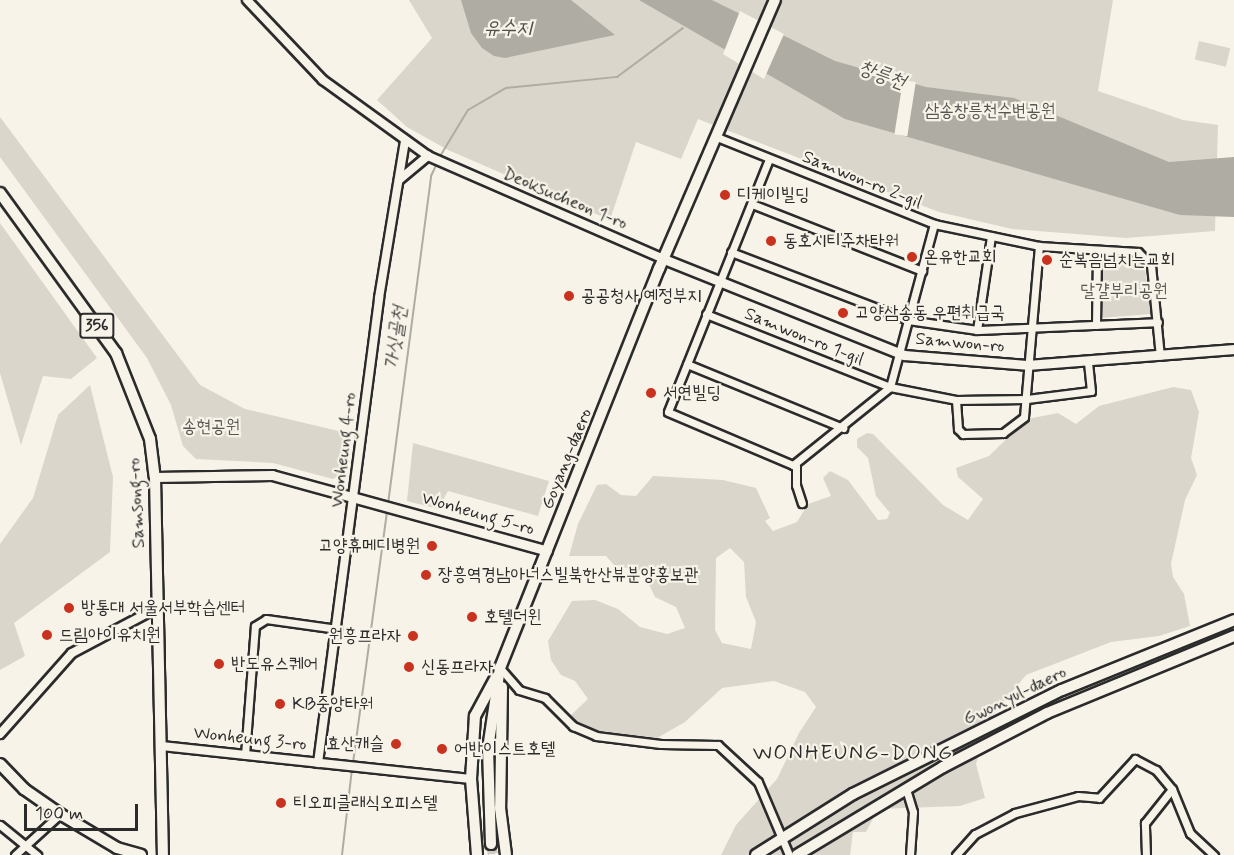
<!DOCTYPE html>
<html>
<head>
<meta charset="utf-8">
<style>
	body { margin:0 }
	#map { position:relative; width:1234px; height:855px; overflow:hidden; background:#f7f3e8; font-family:Mynerve,"Poor Story",sans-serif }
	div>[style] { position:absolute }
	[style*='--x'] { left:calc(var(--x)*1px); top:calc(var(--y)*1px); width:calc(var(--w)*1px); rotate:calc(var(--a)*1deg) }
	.green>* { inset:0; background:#dad6cc; transform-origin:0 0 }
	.water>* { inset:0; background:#afaca4 }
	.pier>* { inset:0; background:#f7f3e8; transform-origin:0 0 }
	.stream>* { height:2px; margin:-1px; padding:0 1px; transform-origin:1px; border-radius:1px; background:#afaca4 }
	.primary-tunnel>* { height:10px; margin-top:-5px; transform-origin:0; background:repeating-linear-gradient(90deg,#cecbc2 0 10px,transparent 0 15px) }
	.roads { filter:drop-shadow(2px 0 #2b2b2b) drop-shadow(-2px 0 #2b2b2b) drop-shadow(0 2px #2b2b2b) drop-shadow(0 -2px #2b2b2b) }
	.minor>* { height:7px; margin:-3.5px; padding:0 3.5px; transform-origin:3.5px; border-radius:3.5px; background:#f7f3e8 }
	.tertiary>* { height:8px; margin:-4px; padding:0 4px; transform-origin:4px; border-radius:4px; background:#f7f3e8 }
	.secondary>* { height:9px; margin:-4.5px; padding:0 4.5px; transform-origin:4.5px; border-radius:4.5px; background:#f7f3e8 }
	.primary>* { height:10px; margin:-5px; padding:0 5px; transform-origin:5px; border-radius:5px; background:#f7f3e8 }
	.dots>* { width:16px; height:16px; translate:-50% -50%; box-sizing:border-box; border:3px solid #f7f3e8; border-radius:50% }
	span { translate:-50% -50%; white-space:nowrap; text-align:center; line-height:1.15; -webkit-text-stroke:4.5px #f7f3e8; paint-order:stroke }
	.shield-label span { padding:2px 4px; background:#f7f3e8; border:2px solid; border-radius:4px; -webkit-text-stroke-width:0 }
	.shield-label { font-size:16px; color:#2b2b2b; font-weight:700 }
	.park-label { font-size:18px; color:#575653 }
	.street-label { font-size:18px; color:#2b2b2b }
	.poi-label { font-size:18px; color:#2b2b2b }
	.left { translate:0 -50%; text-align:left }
	.right { translate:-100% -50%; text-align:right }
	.water-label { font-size:20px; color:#53524f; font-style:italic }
	.quarter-label { font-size:21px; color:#2b2b2b; letter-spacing:1.5px }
	.scale { position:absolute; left:24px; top:804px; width:114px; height:27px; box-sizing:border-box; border:3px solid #2b2b2b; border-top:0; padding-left:8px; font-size:18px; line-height:21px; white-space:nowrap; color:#2b2b2b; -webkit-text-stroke:4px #f7f3e8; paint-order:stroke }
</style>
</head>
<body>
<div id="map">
	<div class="green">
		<i style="clip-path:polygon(409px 0,1113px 0,1098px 91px,1183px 120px,1218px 125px,1215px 231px,1126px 238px,1012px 229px,939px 212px,698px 119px,681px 159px,636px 142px,610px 220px,448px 150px,407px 127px,377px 100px,432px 38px)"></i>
		<i style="left:1199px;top:41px;width:32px;height:19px;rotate:13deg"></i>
		<i style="clip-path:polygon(0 117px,200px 385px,245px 409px,347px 433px,344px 473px,333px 479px,273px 463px,196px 459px,183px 446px,171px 405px,147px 358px,0 157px)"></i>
		<i style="clip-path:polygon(0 223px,97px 358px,71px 379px,43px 376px,21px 445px,0 373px)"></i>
		<i style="clip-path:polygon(1099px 258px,1137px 258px,1145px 268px,1151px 314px,1100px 318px)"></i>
		<i style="clip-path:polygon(90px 385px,113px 477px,110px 552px,14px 623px,25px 656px,0 670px,0 544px,33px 498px,58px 415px)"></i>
		<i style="clip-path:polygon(evenodd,1173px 387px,1191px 390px,1199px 412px,1191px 458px,1197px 475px,1185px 500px,1171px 564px,1173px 577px,1184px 594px,1190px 626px,1159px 636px,1111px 642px,1026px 675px,990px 719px,976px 764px,985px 798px,960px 806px,878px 809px,866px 832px,853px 832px,850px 855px,721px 855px,736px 825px,777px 779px,799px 733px,816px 707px,805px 692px,774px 681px,722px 688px,685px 722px,657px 738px,596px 736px,573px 726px,570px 716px,588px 699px,575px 681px,561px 675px,551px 660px,548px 641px,572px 601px,595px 600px,618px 609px,640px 627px,667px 634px,685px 628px,676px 607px,655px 597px,643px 572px,614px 565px,606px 556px,569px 556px,578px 524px,597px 485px,606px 484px,621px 495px,636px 496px,653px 476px,723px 480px,756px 488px,770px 518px,765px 521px,773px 531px,797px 522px,808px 504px,831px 496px,823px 478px,830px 471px,848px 480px,878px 520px,887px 519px,890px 513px,876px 496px,868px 458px,857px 447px,857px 439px,867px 433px,873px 434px,943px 505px,968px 520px,983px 499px,958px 477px,956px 468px,989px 456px,1027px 419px,1058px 413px,1076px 424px,1099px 406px,1173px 387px,730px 548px,744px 562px,746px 597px,756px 622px,751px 649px,722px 643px,715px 630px,716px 558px,730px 548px)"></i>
		<i style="clip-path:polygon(413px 443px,549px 481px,538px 516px,448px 491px,438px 509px,407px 501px)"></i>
	</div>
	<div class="water">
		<i style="clip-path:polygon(461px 0,571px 0,615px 35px,505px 58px,494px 56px,482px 48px,471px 33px)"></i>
		<i style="clip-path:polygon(639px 0,712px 0,835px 61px,926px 87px,1014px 98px,1169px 162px,1234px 157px,1234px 217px,1180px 215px,845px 119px)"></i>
	</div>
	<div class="pier">
		<i style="clip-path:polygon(740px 11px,784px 34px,764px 79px,723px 54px)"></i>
		<i style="left:903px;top:80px;width:13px;height:55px;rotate:9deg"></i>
	</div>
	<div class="stream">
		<i style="--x:439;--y:158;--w:56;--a:-58.9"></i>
		<i style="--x:468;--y:110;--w:44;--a:-30.1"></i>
		<i style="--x:506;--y:88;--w:112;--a:-5.7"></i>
		<i style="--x:617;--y:77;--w:82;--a:-36.6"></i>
		<i style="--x:388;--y:504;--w:331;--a:-82.5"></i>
		<i style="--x:431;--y:176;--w:14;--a:-65"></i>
		<i style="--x:353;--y:763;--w:255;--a:-82.3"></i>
		<i style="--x:342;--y:855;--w:88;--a:-83.4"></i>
	</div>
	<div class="primary-tunnel">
		<i style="--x:491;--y:844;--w:11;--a:80"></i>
	</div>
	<div class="roads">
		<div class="minor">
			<i style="--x:717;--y:137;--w:234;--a:21.8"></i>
			<i style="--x:934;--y:224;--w:107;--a:11.8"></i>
			<i style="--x:1039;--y:246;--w:99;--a:3.5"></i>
			<i style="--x:1138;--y:252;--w:18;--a:45"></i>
			<i style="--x:1151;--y:265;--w:91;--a:84.4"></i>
			<i style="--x:769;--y:159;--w:272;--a:111.8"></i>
			<i style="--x:668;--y:412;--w:136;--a:23"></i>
			<i style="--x:793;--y:465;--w:124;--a:-38.8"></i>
			<i style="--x:890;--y:387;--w:169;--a:-74.9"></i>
			<i style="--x:752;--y:204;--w:183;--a:21.5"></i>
			<i style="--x:731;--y:252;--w:190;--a:21"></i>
			<i style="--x:908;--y:320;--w:70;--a:8.2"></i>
			<i style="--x:977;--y:330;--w:181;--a:-2.5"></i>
			<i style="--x:706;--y:314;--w:198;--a:21.6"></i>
			<i style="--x:890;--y:387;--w:67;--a:11.1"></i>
			<i style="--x:956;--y:400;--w:71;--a:-0.8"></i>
			<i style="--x:1027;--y:399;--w:64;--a:-7.1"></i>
			<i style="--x:1091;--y:391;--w:30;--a:-96"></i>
			<i style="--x:1096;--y:325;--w:75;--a:-89.2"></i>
			<i style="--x:977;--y:330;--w:95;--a:-81.5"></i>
			<i style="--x:687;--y:364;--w:169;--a:22.3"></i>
			<i style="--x:956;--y:400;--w:29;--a:86"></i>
			<i style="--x:958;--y:429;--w:7;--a:45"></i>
			<i style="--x:963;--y:434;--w:40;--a:-1.4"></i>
			<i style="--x:1003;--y:433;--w:26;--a:-37"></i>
			<i style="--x:1024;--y:417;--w:172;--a:-85"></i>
			<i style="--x:796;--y:466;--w:19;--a:90"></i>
			<i style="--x:796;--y:485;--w:19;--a:72"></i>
			<i style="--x:500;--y:668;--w:29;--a:49"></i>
			<i style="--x:519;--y:690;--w:27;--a:17"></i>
			<i style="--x:545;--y:698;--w:40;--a:45"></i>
			<i style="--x:573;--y:726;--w:25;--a:23"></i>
			<i style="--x:596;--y:736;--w:65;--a:7"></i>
			<i style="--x:661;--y:744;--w:57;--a:1"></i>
			<i style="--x:718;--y:745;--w:54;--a:42.8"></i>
			<i style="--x:758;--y:782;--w:79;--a:67"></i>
			<i style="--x:245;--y:755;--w:129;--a:-85.6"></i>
			<i style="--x:255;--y:626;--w:13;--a:-32"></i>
			<i style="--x:266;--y:619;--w:72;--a:8"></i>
			<i style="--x:906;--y:789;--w:24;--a:73"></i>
			<i style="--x:913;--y:812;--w:43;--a:94"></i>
			<i style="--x:0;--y:825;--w:48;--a:39"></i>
			<i style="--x:15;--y:855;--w:61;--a:-42.3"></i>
			<i style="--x:956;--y:855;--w:28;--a:-48"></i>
			<i style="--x:975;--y:834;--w:45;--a:-27.7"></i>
			<i style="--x:1015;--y:813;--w:65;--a:-15.1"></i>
			<i style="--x:1078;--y:796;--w:21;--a:5"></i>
			<i style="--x:1099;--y:798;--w:53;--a:-47.3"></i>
			<i style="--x:1135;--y:759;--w:24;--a:28"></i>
			<i style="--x:1156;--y:770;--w:25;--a:50"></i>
			<i style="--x:1172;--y:789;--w:48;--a:67.8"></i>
			<i style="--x:1190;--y:833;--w:33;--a:43"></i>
			<i style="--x:1146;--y:855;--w:32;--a:-92"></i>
			<i style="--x:1145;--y:823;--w:43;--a:-51.5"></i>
		</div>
		<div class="tertiary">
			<i style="--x:247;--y:0;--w:110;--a:46.5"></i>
			<i style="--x:323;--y:80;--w:130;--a:35.9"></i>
			<i style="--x:428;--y:156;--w:257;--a:23.6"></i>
			<i style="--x:399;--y:180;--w:38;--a:-40"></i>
			<i style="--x:0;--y:734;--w:108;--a:-48.4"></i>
			<i style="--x:72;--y:653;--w:96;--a:-27.9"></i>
			<i style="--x:161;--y:746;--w:312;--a:6.1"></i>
			<i style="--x:318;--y:763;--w:469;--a:-82.5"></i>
			<i style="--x:379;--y:298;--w:159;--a:-80.6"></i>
		</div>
		<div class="secondary">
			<i style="--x:664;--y:259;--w:258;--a:21.8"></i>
			<i style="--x:904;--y:355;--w:123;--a:4.6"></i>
			<i style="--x:1027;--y:365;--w:208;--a:-4.4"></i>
			<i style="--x:155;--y:477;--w:117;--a:-1"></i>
			<i style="--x:272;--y:475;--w:285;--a:15.4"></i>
		</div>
		<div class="primary">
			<i style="--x:0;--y:193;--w:198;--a:54.1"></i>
			<i style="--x:116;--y:353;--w:92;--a:68.4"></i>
			<i style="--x:150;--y:439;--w:38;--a:83"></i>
			<i style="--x:155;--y:477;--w:378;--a:88.8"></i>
			<i style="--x:502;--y:687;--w:121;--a:90.9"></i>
			<i style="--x:500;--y:808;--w:47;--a:82.7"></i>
			<i style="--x:0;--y:764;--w:35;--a:46"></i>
			<i style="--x:24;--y:789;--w:44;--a:34.8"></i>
			<i style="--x:60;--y:814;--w:66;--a:30.8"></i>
			<i style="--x:117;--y:848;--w:25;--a:16"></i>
			<i style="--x:491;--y:844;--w:95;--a:-91.8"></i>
			<i style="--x:488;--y:749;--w:82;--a:-81.6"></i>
			<i style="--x:500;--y:668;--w:430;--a:-68.3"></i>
			<i style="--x:659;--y:269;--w:293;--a:-66.7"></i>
			<i style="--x:477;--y:855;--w:76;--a:-94.5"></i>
			<i style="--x:471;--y:779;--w:63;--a:-86.4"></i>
			<i style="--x:475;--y:716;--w:44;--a:-61.7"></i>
			<i style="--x:756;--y:855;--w:115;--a:-32.2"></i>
			<i style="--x:853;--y:794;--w:233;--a:-26.5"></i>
			<i style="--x:1062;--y:690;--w:186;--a:-22.1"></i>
			<i style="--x:797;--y:855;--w:170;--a:-31.1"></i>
			<i style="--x:943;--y:767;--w:117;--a:-27.4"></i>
			<i style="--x:1047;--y:713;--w:202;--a:-22.4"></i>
		</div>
	</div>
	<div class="dots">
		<i style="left:725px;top:195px;background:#c8321e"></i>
		<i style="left:771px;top:241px;background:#c8321e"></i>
		<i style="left:912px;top:257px;background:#c8321e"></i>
		<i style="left:1047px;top:260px;background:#c8321e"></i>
		<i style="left:569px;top:296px;background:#c8321e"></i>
		<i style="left:843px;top:313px;background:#c8321e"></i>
		<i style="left:651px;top:393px;background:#c8321e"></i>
		<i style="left:432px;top:546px;background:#c8321e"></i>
		<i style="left:426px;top:575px;background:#c8321e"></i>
		<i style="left:69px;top:608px;background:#c8321e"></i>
		<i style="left:472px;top:617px;background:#c8321e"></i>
		<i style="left:47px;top:635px;background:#c8321e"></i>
		<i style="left:413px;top:636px;background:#c8321e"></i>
		<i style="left:219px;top:664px;background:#c8321e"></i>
		<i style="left:409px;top:667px;background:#c8321e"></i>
		<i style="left:280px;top:704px;background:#c8321e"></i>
		<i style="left:396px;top:744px;background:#c8321e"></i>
		<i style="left:442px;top:749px;background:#c8321e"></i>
		<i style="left:281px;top:803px;background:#c8321e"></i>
	</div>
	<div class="shield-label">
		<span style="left:97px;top:326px">356</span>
	</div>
	<div class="park-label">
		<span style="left:990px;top:111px">삼송창릉천수변공원</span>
		<span style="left:1124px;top:291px">달걀부리공원</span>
		<span style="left:211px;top:427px">송현공원</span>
	</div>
	<div class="street-label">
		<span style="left:862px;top:180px;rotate:22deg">Samwon-ro 2-gil</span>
		<span style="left:565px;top:199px;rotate:23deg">Deoksucheon 1-ro</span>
		<span style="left:804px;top:337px;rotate:22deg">Samwon-ro 1-gil</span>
		<span style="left:960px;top:343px;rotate:5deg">Samwon-ro</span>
		<span style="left:344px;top:450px;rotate:-83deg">Wonheung 4-ro</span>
		<span style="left:567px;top:459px;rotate:-68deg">Goyang-daero</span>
		<span style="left:137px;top:503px;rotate:-93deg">Samsong-ro</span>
		<span style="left:478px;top:514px;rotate:16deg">Wonheung 5-ro</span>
		<span style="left:1015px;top:696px;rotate:-26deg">Gwonyul-daero</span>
		<span style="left:250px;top:739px;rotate:6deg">Wonheung 3-ro</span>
	</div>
	<div class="poi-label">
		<span class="left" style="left:737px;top:195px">디케이빌딩</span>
		<span class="left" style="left:783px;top:241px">동호시티주차타워</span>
		<span class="left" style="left:924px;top:257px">온유한교회</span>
		<span class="left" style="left:1059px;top:260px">순복음넘치는교회</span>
		<span class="left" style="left:581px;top:296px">공공청사 예정부지</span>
		<span class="left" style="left:855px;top:313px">고양삼송동 우편취급국</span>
		<span class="left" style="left:663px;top:393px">서연빌딩</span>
		<span class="right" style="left:420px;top:546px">고양휴메디병원</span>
		<span class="left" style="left:438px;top:575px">장흥역경남아너스빌북한산뷰분양홍보관</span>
		<span class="left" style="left:81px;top:608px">방통대 서울서부학습센터</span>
		<span class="left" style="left:484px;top:617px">호텔더윈</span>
		<span class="left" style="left:59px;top:635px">드림아이유치원</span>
		<span class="right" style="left:401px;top:636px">원흥프라자</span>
		<span class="left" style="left:231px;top:664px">반도유스퀘어</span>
		<span class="left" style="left:421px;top:667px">신동프라자</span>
		<span class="left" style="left:292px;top:704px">KB중앙타워</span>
		<span class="right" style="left:384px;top:744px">효산캐슬</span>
		<span class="left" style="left:454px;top:749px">어반이스트호텔</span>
		<span class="left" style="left:293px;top:803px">티오피클래식오피스텔</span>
	</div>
	<div class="water-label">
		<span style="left:508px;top:28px">유수지</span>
		<span style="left:882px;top:75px;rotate:20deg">창릉천</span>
		<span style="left:396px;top:338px;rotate:-82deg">가싯골천</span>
	</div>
	<div class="quarter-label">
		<span style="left:853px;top:753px">WONHEUNG-DONG</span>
	</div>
	<div class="scale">100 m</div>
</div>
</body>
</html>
